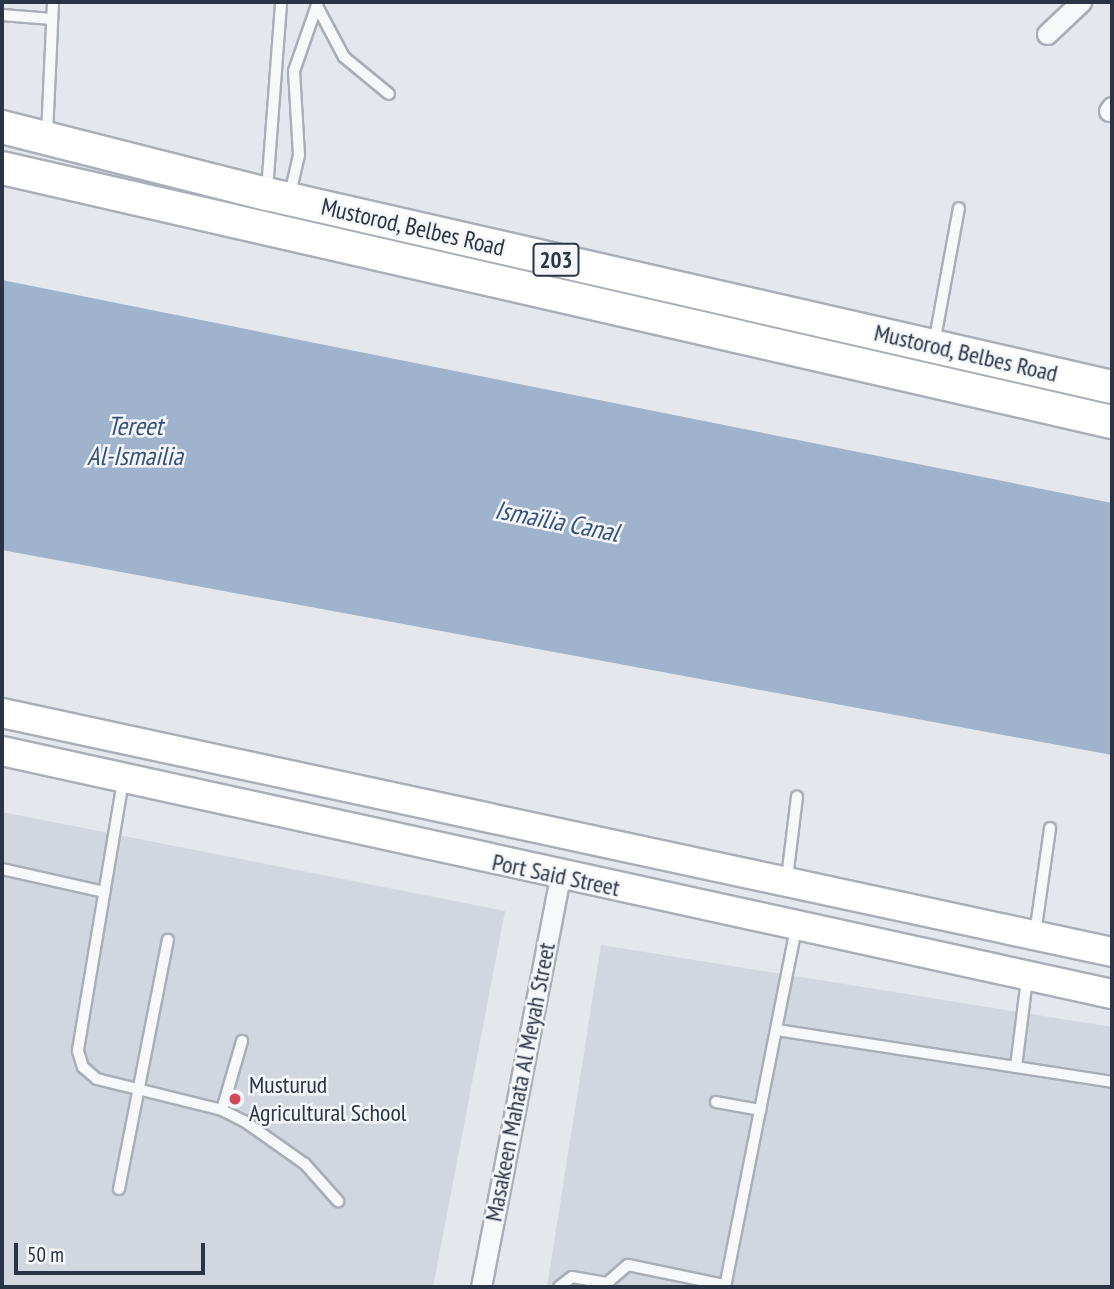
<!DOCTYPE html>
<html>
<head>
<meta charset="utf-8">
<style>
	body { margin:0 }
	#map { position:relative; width:1114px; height:1289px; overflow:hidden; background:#e4e7ec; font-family:"PT Sans Narrow",sans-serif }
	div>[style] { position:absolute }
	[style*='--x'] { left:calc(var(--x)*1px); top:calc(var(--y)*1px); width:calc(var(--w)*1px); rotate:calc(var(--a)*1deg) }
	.built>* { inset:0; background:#d2d6de }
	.water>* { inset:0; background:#9fb4cc }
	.roads { filter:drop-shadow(2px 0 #a9aeb7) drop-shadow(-2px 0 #a9aeb7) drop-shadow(0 2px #a9aeb7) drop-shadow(0 -2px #a9aeb7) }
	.service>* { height:10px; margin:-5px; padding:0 5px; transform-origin:5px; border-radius:5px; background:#f7f8fa }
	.minor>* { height:19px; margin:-9.5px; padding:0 9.5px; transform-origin:9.5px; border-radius:9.5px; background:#f7f8fa }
	.secondary>* { height:28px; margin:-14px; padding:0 14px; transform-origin:14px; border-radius:14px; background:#fff }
	.primary>* { height:32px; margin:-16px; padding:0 16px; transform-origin:16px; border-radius:16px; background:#fff }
	.dots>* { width:19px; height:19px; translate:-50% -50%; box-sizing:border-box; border:4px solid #f4f6f9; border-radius:50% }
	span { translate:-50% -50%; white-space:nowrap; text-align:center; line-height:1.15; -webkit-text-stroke:5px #f4f6f9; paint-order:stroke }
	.shield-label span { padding:2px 5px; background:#f4f6f9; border:2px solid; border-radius:5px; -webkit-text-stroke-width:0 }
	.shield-label { font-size:23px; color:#2b3445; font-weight:700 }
	.street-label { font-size:24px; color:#2b3445 }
	.poi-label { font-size:24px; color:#2b3445 }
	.left { translate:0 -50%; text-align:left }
	.water-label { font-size:26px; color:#34527a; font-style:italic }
	.frame { position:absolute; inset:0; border:4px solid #2b3445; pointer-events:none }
	.scale { position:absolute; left:14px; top:1243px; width:191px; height:32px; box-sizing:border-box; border:4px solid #2b3445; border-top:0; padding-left:9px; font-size:21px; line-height:24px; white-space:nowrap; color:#2b3445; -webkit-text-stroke:5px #f4f6f9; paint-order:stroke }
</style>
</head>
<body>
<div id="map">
	<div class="built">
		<i style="clip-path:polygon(2px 812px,505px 911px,433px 1287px,2px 1287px)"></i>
		<i style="clip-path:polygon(601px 945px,1112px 1027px,1112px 1287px,547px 1287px)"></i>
	</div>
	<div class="water">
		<i style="clip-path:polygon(2px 280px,1112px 503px,1112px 755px,2px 550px)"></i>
	</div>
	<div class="roads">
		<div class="service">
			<i style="--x:318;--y:8;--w:55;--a:62"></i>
			<i style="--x:344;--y:57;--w:58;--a:39.4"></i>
			<i style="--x:2;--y:15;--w:50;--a:4.6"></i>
			<i style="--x:47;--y:135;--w:133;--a:-87.4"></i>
			<i style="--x:267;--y:190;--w:189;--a:-85.7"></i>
			<i style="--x:290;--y:194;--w:40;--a:-77"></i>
			<i style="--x:299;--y:155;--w:84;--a:-93.4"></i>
			<i style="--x:294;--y:71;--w:73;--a:-70.8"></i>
			<i style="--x:934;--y:344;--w:138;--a:-79.6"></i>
			<i style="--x:123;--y:781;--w:274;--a:99.5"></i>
			<i style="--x:78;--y:1051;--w:17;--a:73"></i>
			<i style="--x:83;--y:1067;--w:18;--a:41"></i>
			<i style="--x:97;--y:1079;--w:129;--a:13.9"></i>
			<i style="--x:222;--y:1110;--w:25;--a:27"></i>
			<i style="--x:244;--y:1121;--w:75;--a:35.2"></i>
			<i style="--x:305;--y:1164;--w:50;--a:48.3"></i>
			<i style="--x:2;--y:869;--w:105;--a:12.7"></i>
			<i style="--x:787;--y:878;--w:82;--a:-83"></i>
			<i style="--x:1035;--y:934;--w:107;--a:-81.9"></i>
			<i style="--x:777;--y:1030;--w:339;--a:8.8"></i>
			<i style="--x:1016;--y:1067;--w:89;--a:-82.9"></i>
			<i style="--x:716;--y:1102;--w:45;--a:10.3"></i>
			<i style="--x:222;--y:1110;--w:72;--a:-73.8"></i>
			<i style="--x:119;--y:1189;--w:254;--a:-78.9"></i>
			<i style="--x:559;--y:1287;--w:16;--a:-38"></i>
			<i style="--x:572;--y:1277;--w:36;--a:10"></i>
			<i style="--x:607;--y:1283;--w:28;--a:-41"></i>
			<i style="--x:628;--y:1265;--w:99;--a:11.7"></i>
			<i style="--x:725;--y:1287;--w:366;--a:-78.8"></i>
		</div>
		<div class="minor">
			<i style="--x:1047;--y:34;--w:47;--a:-43.3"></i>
			<i style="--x:1109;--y:111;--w:5;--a:-53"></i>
			<i style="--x:481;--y:1287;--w:419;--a:-79.1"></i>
		</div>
		<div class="secondary">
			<i style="--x:2;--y:713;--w:1135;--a:12.15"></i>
			<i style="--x:2;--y:751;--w:1136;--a:12.35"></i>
		</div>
		<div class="primary">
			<i style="--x:2;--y:127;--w:273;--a:14.2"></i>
			<i style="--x:267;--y:194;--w:867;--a:12.87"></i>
			<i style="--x:2;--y:168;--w:1139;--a:12.89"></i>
		</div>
	</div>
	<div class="dots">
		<i style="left:235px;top:1099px;background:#d1495b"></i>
	</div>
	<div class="shield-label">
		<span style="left:556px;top:260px">203</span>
	</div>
	<div class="street-label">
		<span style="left:413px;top:227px;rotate:13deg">Mustorod, Belbes Road</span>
		<span style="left:966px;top:353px;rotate:13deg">Mustorod, Belbes Road</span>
		<span style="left:556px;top:875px;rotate:12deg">Port Said Street</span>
		<span style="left:520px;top:1082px;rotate:-79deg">Masakeen Mahata Al Meyah Street</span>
	</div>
	<div class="poi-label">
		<span class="left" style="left:249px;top:1099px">Musturud<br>Agricultural School</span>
	</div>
	<div class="water-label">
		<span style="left:135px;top:441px">Tereet<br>Al-Ismailia</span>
		<span style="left:557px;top:521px;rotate:11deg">Ismaïlia Canal</span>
	</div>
	<div class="frame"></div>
	<div class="scale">50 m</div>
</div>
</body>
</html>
